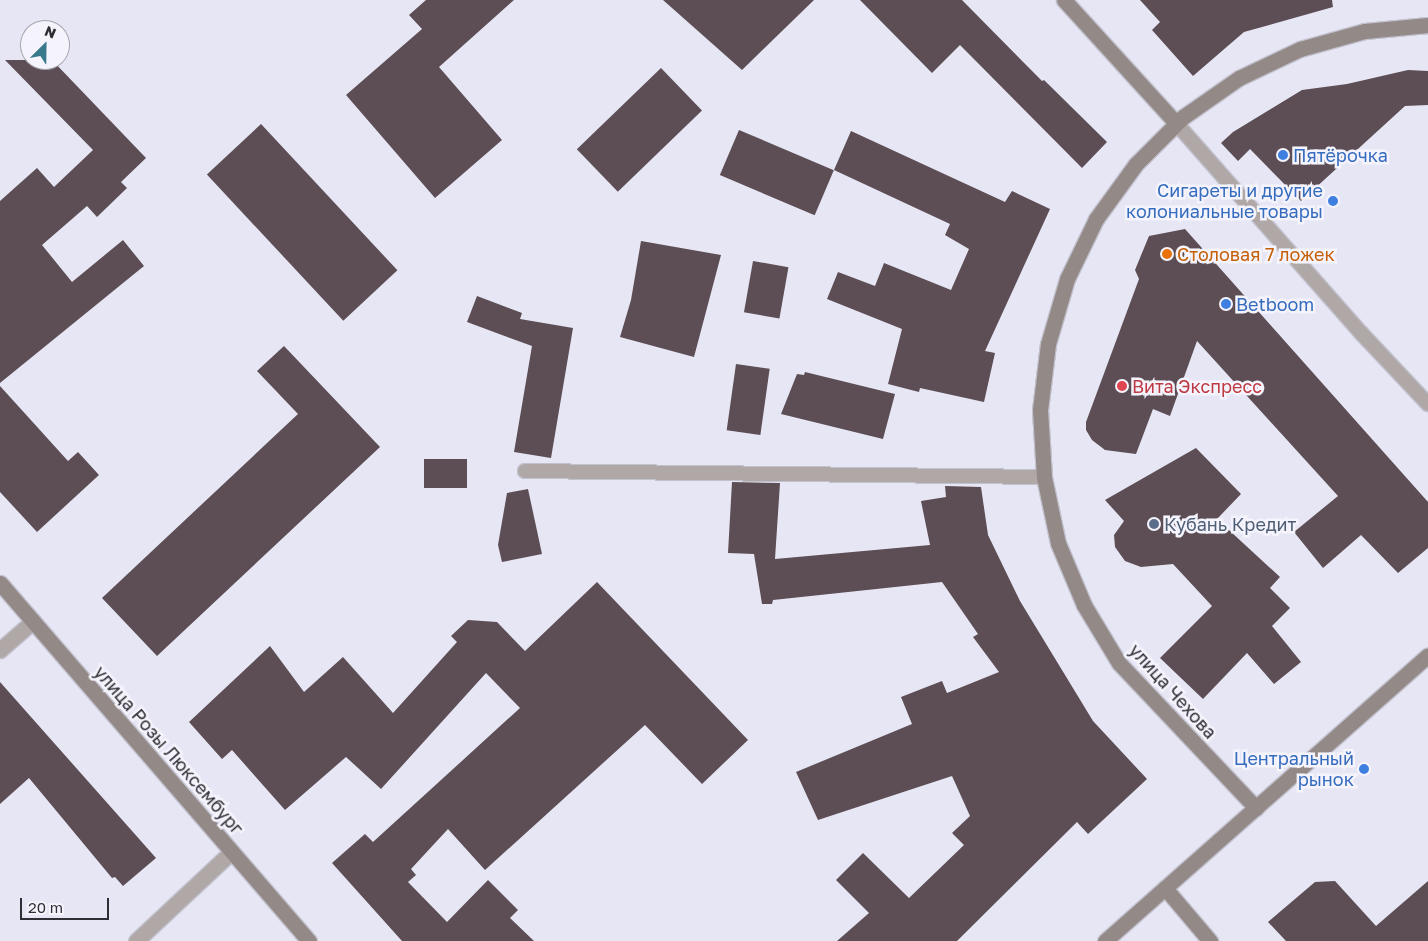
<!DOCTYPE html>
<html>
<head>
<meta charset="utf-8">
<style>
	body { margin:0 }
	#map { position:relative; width:1428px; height:941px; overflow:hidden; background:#e7e6f5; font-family:"Golos Text",sans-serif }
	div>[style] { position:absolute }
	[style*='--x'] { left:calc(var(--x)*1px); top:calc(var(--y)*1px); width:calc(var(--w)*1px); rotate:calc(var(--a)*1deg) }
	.building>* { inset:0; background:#5c4e54; transform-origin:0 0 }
	.roads { filter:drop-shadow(1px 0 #c2c1ce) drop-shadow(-1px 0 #c2c1ce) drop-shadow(0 1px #c2c1ce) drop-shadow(0 -1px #c2c1ce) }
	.lane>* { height:14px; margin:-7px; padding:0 7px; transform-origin:7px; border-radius:7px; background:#afa8a6 }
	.street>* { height:15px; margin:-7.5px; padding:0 7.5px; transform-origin:7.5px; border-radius:7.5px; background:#afa8a6 }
	.secondary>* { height:15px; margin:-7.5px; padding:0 7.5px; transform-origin:7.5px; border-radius:7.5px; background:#938986 }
	.dots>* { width:14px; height:14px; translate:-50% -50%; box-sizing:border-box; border:2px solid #f5f4fd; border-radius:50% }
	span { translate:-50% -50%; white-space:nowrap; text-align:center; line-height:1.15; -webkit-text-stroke:5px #f5f4fd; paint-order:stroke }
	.shop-label { font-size:18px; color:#366cbe }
	.left { translate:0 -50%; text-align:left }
	.right { translate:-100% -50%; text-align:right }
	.food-label { font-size:18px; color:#c56008 }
	.health-label { font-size:18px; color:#be3a42 }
	.service-label { font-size:18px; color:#4e5e75 }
	.street-label { font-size:18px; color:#2f2e34 }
	.north { position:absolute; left:20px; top:20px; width:50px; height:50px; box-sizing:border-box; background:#f5f4fd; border:1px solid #a6a5ad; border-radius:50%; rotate:23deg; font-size:14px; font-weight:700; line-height:20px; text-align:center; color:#2f2e34 }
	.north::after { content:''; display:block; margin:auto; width:18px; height:22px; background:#38798c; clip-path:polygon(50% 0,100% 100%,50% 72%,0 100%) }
	.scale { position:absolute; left:20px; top:898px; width:89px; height:22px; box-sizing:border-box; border:2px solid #2f2e34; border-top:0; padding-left:6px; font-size:15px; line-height:18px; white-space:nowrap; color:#2f2e34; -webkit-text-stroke:4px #f5f4fd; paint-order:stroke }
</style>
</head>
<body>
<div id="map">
	<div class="building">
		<i style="clip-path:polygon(426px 0,514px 0,439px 67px,502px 140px,435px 198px,346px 95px,422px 29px,409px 15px)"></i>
		<i style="clip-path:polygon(663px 0,814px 0,742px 70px)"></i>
		<i style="clip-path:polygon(860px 0,962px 0,1042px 81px,1044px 80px,1107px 142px,1082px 168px,960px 45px,932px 73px)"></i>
		<i style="clip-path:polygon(1140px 0,1332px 0,1333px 7px,1244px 32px,1193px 76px,1152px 30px,1160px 22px)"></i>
		<i style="clip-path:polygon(5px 60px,52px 60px,146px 158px,121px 182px,127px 188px,97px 217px,87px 206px,42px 245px,72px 282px,123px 240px,144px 266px,0 383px,0 201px,37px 168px,54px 187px,93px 150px)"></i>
		<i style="left:661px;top:68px;width:59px;height:117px;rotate:46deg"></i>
		<i style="clip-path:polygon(1408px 70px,1428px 71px,1428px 105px,1405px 106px,1301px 201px,1250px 149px,1238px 161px,1221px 143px,1233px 132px,1302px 90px,1347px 84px)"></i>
		<i style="left:261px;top:124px;width:200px;height:74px;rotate:47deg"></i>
		<i style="left:739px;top:130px;width:103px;height:49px;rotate:23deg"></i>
		<i style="clip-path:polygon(851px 131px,1005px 202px,1012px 191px,1050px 209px,985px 351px,995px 353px,984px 402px,920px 388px,919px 392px,888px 384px,902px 329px,827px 299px,838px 272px,875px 286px,884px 263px,951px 290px,969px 249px,945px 235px,950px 224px,834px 170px)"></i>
		<i style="clip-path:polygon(1185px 229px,1428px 502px,1428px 548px,1398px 573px,1361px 535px,1323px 568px,1294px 532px,1338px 496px,1197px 341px,1170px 416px,1153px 409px,1136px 454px,1105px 450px,1092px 440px,1086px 430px,1086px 422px,1139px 279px,1135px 270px,1149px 236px)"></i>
		<i style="clip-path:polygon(641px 241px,721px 255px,694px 357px,620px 337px,631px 300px)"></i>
		<i style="left:753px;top:261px;width:36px;height:52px;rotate:10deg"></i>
		<i style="clip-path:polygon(477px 296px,522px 313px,520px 319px,573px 328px,551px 458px,514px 452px,532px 346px,467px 322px)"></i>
		<i style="clip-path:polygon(284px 346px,380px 447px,157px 656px,102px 598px,298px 414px,257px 371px)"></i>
		<i style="left:736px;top:364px;width:34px;height:67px;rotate:8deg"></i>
		<i style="clip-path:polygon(805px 372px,895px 394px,883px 439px,781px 414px,797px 374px,804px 375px)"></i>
		<i style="clip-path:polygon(0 386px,68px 461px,78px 452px,99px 475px,37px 532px,0 492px)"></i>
		<i style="clip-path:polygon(1196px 448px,1241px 494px,1217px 519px,1280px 577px,1270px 588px,1290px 608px,1272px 626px,1301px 662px,1274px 684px,1247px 653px,1203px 699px,1160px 658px,1212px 606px,1173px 564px,1141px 567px,1125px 561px,1115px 547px,1114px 535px,1124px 521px,1105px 500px)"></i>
		<i style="left:424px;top:459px;width:43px;height:29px"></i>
		<i style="clip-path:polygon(732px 482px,780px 483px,775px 559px,930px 545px,921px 501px,946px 497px,945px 486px,981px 487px,988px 535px,1020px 601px,1093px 721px,1147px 779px,1088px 834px,1077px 822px,957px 941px,837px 941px,869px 913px,836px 880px,863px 853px,909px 898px,964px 845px,952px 833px,970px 816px,952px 776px,818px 820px,796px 772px,912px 724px,901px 697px,942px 681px,947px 693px,999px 672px,973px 637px,978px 634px,942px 582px,773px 600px,772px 604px,762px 604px,754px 554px,728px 553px)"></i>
		<i style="clip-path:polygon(528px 489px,542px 554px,502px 562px,498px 545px,507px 493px)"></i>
		<i style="clip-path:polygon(597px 582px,748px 740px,702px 784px,645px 725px,485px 870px,448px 829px,411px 869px,416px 875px,408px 882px,447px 922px,488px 880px,518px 910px,510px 918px,534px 941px,402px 941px,332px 863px,365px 834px,373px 842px,520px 708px,486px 673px,381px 789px,346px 757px,285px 810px,232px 750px,222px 759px,189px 722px,270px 646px,304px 692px,343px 657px,393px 713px,457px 642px,451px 636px,468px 620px,497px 622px,525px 651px)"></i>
		<i style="clip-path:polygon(0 682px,156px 858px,123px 886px,115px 877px,112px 878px,29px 778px,0 804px)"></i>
		<i style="clip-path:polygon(1335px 881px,1376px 926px,1428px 881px,1428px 941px,1286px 941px,1268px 922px,1315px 882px)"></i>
	</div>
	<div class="roads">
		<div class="lane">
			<i style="--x:1176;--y:123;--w:281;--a:48.6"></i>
			<i style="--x:1362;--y:334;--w:96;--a:46.7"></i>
			<i style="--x:525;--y:471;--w:519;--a:0.66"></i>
		</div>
		<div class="street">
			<i style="--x:0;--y:650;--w:44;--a:-41.3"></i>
			<i style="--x:136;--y:941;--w:130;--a:-43.1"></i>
		</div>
		<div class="secondary">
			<i style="--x:1064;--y:0;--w:166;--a:47.7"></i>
			<i style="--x:0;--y:583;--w:473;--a:49.2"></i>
			<i style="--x:1256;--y:808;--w:199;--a:-133.4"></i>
			<i style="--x:1119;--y:663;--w:68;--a:-121.1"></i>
			<i style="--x:1084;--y:605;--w:67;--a:-112.8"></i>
			<i style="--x:1058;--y:543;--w:67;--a:-102"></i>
			<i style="--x:1044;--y:477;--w:67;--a:-93.4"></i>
			<i style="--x:1040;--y:410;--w:66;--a:-83.1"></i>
			<i style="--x:1048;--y:344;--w:68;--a:-73.7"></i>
			<i style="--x:1067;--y:279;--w:67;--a:-64.2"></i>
			<i style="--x:1096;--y:219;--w:68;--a:-54"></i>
			<i style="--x:1136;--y:164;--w:66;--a:-45"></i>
			<i style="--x:1183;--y:117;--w:68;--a:-34.9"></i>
			<i style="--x:1239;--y:78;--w:68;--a:-25.4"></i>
			<i style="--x:1300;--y:49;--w:67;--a:-15.5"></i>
			<i style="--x:1365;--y:31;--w:63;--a:-5.4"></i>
			<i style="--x:1165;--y:888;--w:70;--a:49.7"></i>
			<i style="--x:1105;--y:941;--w:431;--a:-41.5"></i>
		</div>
	</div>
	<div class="dots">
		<i style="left:1283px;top:155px;background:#3f7fe0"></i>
		<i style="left:1333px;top:201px;background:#3f7fe0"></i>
		<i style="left:1167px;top:254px;background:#e8710a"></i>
		<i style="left:1226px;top:304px;background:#3f7fe0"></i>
		<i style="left:1122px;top:386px;background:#e0444e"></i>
		<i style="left:1154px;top:524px;background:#5c6f8a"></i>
		<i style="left:1364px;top:769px;background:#3f7fe0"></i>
	</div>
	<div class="shop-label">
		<span class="left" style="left:1293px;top:155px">Пятёрочка</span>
		<span class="right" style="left:1323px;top:201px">Сигареты и другие<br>колониальные товары</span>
		<span class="left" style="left:1236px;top:304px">Betboom</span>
		<span class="right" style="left:1354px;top:769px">Центральный<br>рынок</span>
	</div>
	<div class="food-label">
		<span class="left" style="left:1177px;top:254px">Столовая 7 ложек</span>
	</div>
	<div class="health-label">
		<span class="left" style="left:1132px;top:386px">Вита Экспресс</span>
	</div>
	<div class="service-label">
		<span class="left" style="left:1164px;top:524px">Кубань Кредит</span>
	</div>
	<div class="street-label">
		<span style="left:1173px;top:691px;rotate:48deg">улица Чехова</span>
		<span style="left:169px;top:750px;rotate:49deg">улица Розы Люксембург</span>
	</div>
	<div class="north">N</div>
	<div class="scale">20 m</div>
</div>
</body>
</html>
